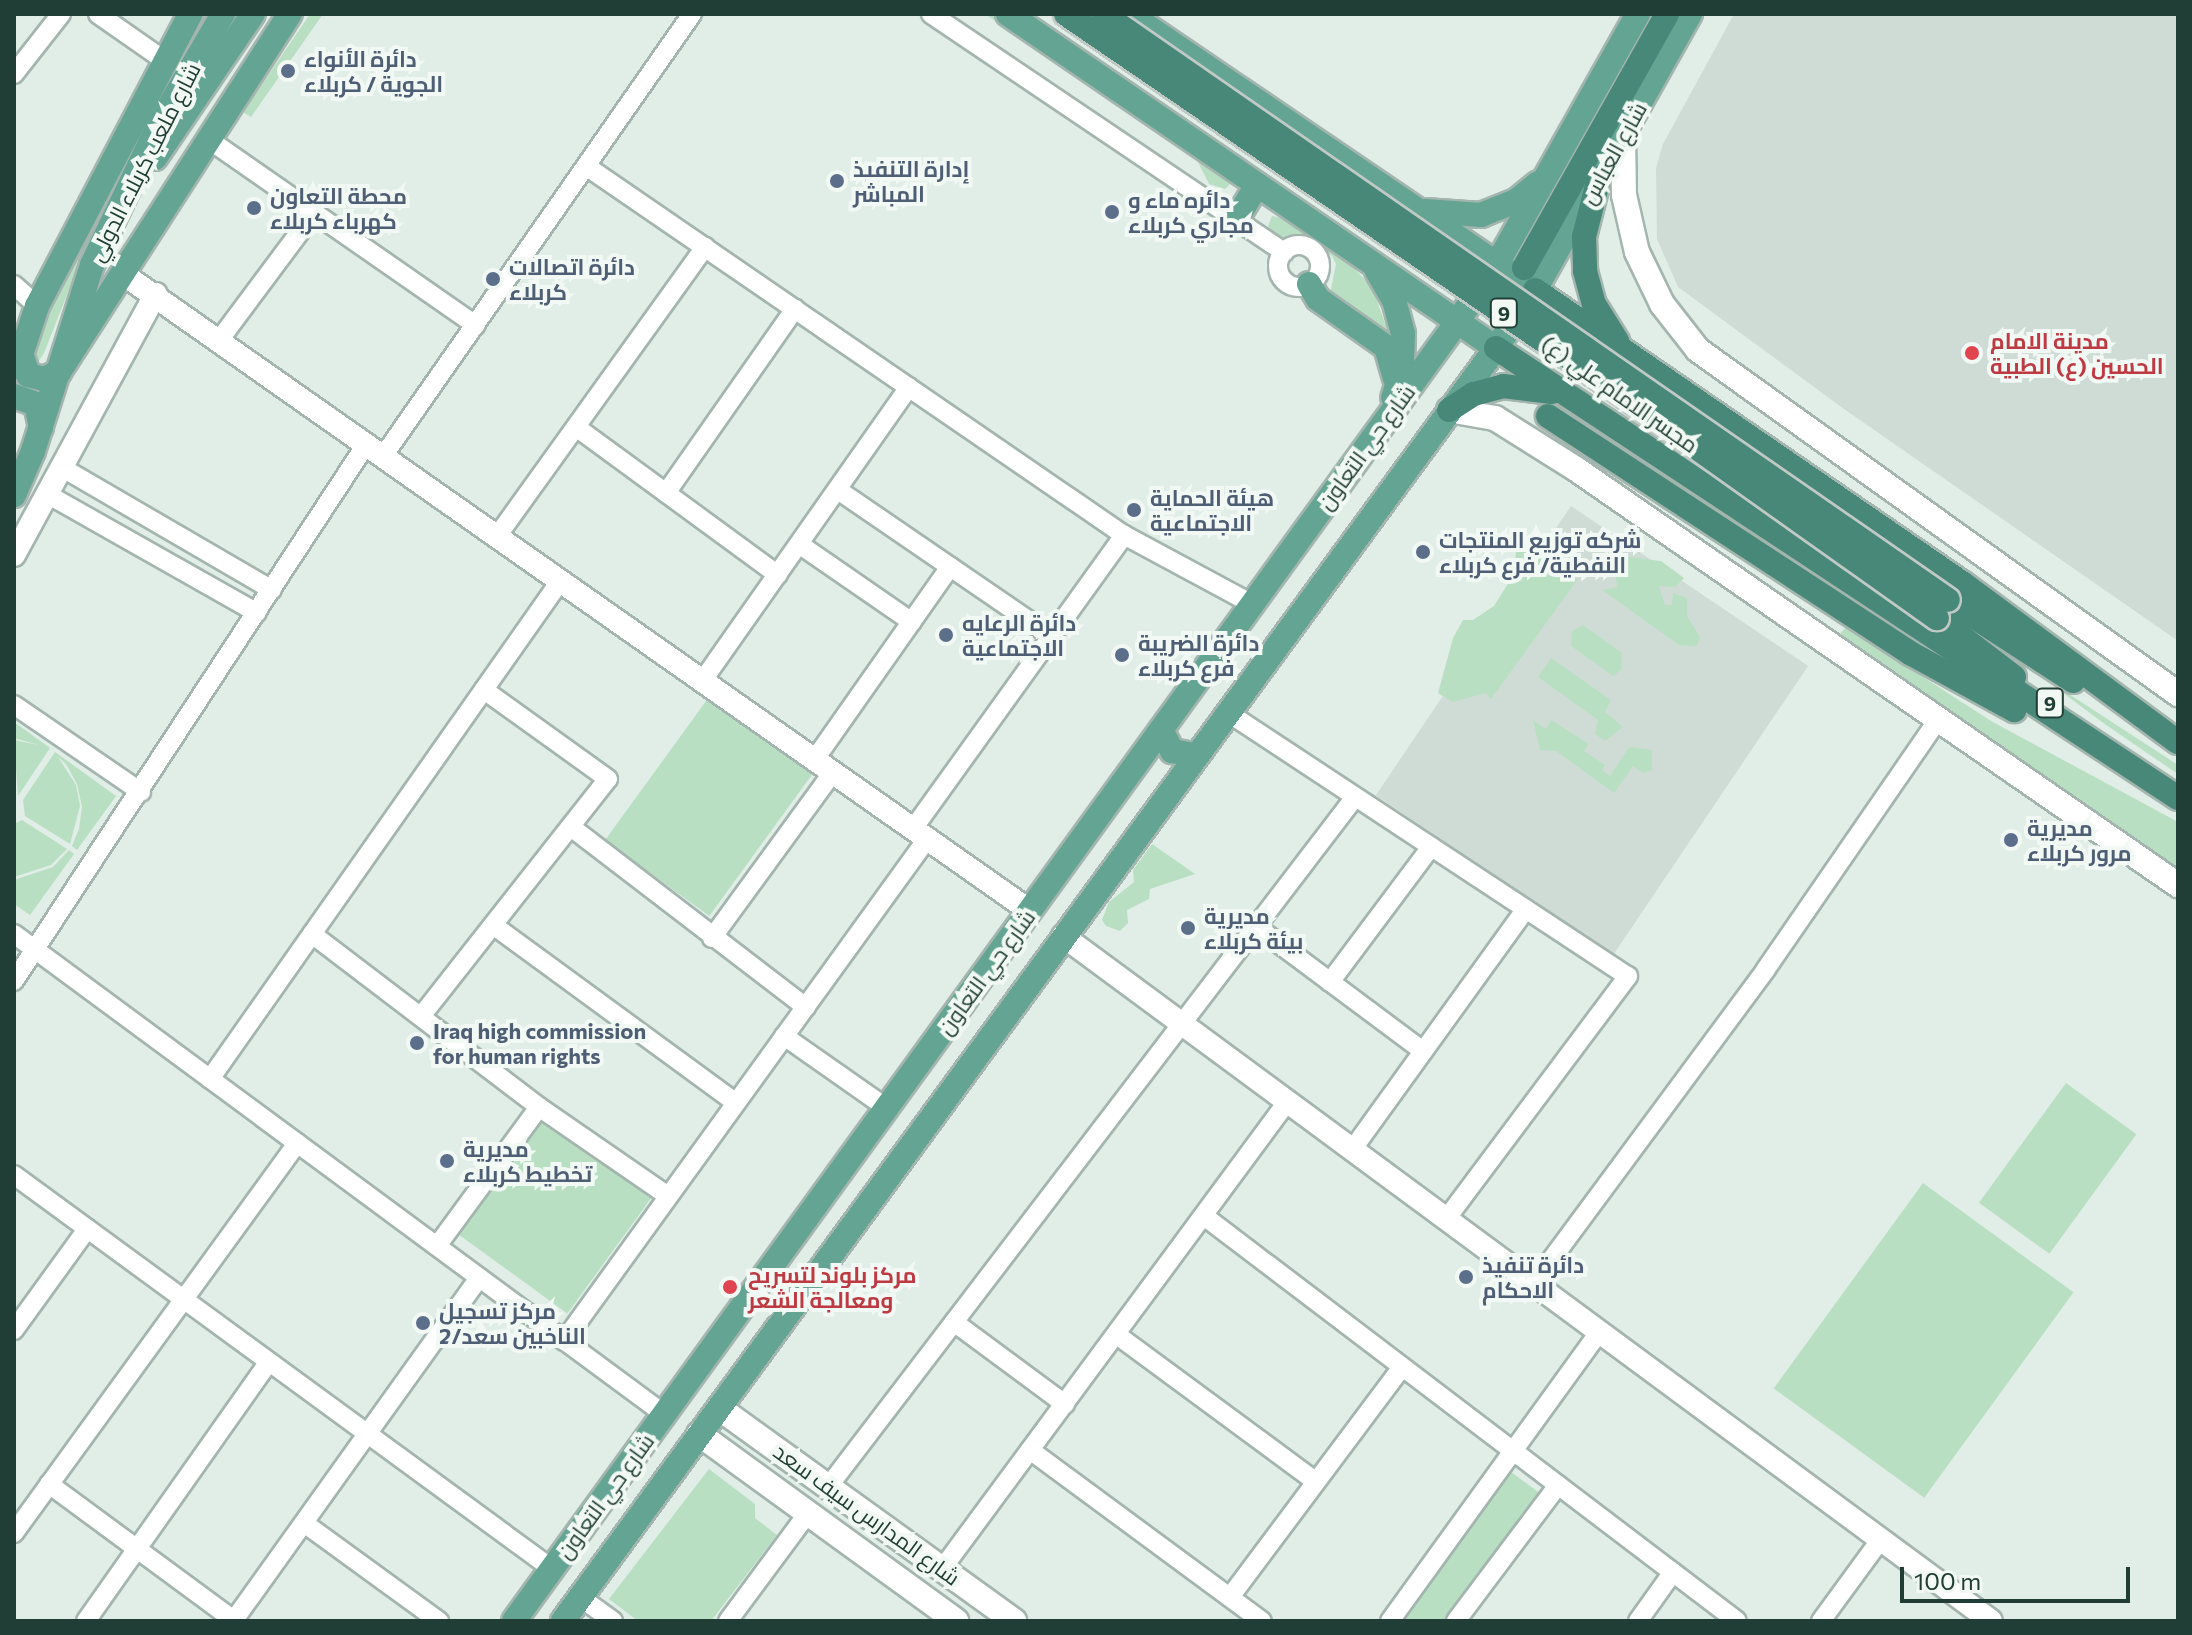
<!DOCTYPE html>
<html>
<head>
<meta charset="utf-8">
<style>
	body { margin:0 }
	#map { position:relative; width:2192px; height:1635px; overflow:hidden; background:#e1ede7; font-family:Commissioner,Cairo,sans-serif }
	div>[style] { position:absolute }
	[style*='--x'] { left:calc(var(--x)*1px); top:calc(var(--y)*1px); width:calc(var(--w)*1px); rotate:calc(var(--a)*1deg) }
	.built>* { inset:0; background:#cfdcd6; transform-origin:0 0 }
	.green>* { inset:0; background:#b9dfc2; transform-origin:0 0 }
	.roads { filter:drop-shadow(2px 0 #a3b5ae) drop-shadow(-2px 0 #a3b5ae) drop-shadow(0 2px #a3b5ae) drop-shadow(0 -2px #a3b5ae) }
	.minor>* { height:18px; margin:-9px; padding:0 9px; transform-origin:9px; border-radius:9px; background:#fff }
	.minor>.ring { margin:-9px; padding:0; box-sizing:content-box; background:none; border:18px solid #fff; border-radius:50% }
	.tertiary>* { height:22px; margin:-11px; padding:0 11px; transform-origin:11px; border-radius:11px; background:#fff }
	.secondary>* { height:24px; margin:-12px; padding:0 12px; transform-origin:12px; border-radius:12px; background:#fff }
	.primary>* { height:24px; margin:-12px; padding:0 12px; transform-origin:12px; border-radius:12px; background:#63a492 }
	.trunk>* { height:24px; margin:-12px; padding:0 12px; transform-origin:12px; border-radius:12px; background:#478878 }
	.bridges { filter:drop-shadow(2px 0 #c1c9c6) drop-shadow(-2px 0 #c1c9c6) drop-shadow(0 2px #c1c9c6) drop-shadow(0 -2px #c1c9c6) }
	.trunk-bridge>* { height:24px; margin:-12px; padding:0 12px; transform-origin:12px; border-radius:12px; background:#478878 }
	.dots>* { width:22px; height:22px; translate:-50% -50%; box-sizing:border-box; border:4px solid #f2f9f5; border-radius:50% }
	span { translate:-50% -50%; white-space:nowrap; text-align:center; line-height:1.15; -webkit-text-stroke:8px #f2f9f5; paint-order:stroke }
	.shield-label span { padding:2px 6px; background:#f2f9f5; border:2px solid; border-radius:6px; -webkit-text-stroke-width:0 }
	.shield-label { font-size:20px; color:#203e35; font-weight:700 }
	.service-label { font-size:22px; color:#4e5e75; font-weight:700 }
	.left { translate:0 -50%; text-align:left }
	.street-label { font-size:22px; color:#203e35 }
	.health-label { font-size:22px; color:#be3a42; font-weight:700 }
	.frame { position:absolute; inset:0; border:16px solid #203e35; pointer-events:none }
	.scale { position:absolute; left:1900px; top:1567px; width:230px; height:36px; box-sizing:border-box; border:4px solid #203e35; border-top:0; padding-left:10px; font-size:24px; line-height:28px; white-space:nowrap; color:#203e35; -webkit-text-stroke:6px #f2f9f5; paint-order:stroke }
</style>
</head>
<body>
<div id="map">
	<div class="built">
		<i style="clip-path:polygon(1734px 14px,2178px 14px,2178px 641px,1844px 409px,1678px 287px,1657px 239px,1656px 168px,1663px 144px)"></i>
		<i style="left:1571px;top:506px;width:286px;height:349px;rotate:34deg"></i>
	</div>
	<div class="green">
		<i style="clip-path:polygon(310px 14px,323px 14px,251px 117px,243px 112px)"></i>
		<i style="clip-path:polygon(985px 14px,997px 14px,1232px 177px,1230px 184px,1225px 189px,1209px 184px,1196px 158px)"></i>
		<i style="clip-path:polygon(105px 199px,44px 353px,35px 367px,25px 356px)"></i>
		<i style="clip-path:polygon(1272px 216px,1286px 219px,1347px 260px,1373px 289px,1388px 332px,1330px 294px,1336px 264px,1332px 256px,1306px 239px,1275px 236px,1268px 226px)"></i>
		<i style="clip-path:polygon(1542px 534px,1554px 551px,1539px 574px,1578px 579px,1491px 699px,1486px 693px,1453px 702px,1438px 693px,1453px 638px,1463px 620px,1473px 620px,1494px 606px,1514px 574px,1516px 551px)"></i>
		<i style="clip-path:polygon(1628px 557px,1661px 561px,1684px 578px,1675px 587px,1659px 586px,1665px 605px,1672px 605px,1673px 593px,1687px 598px,1687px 616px,1700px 637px,1697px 646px,1679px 645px,1602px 590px,1617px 587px,1614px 563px,1621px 567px)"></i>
		<i style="clip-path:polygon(1583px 625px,1622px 653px,1621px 670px,1613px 676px,1571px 646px,1572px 631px)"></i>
		<i style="clip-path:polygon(1846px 627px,1991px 721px,2178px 822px,2178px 871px,1838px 636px)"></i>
		<i style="clip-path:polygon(1551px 658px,1611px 700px,1605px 712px,1623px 727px,1605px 741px,1595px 734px,1598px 720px,1538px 677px)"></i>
		<i style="clip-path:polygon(2035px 672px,2178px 765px,2178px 774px,2106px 725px)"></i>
		<i style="left:709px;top:697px;width:129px;height:177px;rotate:36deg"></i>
		<i style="clip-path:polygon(1533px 720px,1546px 729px,1551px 720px,1578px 737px,1588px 744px,1584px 751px,1605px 765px,1602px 770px,1610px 776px,1629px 747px,1652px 750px,1652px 770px,1643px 773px,1633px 766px,1614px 793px,1556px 751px,1540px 750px)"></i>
		<i style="clip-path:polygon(14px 722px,50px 748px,18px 796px,14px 740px,39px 745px,14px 738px)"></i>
		<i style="clip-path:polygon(55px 752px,116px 796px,77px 850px,72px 846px,79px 829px,82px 807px,77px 784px,66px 764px,58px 757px,76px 785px,80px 806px,70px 844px,25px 816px,23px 800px)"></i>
		<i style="clip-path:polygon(22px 820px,67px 849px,51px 865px,14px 877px,14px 824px)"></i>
		<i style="clip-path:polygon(1152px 844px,1195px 874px,1150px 889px,1149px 899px,1127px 910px,1128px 923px,1120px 931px,1106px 926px,1102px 920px,1109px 902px,1134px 882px,1133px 870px)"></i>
		<i style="clip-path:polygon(69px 850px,74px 854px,30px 915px,14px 904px,14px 880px,53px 867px)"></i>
		<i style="left:2066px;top:1083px;width:87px;height:148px;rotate:36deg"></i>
		<i style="left:540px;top:1118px;width:137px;height:142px;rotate:36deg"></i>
		<i style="left:1923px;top:1183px;width:186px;height:254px;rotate:36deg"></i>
		<i style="clip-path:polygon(709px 1469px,755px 1504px,755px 1518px,777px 1535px,711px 1621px,638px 1621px,609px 1599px)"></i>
		<i style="clip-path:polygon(1511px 1472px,1541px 1494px,1450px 1621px,1402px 1621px)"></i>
	</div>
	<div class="roads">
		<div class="minor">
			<i style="--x:98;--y:14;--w:80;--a:34.9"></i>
			<i style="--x:931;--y:14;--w:426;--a:34"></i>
			<i style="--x:14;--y:74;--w:76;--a:-51.9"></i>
			<i style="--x:208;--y:139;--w:326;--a:34.8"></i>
			<i style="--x:586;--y:166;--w:652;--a:34.45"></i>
			<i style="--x:1124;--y:535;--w:145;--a:28.3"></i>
			<i class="ring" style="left:1278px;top:245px;width:24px;height:24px"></i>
			<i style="--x:14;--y:285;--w:31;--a:42"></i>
			<i style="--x:220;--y:339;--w:157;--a:-53.3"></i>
			<i style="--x:576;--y:427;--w:250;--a:36.2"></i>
			<i style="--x:384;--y:455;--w:538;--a:-55.07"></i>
			<i style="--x:61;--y:467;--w:244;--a:30.2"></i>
			<i style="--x:838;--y:490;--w:258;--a:34.4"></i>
			<i style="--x:666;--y:493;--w:225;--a:-55"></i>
			<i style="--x:47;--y:494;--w:241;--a:29.5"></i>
			<i style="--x:498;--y:535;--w:355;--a:-54.3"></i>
			<i style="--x:799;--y:544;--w:137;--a:34.6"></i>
			<i style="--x:703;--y:680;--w:358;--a:-54.9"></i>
			<i style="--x:14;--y:705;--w:154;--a:34.4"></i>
			<i style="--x:1227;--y:712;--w:480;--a:33.4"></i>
			<i style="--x:1628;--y:976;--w:304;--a:126.8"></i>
			<i style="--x:815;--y:759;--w:235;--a:-54.9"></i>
			<i style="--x:571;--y:827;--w:296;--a:37.5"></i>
			<i style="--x:913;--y:829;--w:362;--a:-54.3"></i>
			<i style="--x:493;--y:925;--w:301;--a:36.2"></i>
			<i style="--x:1258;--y:928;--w:206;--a:36.7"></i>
			<i style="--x:14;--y:934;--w:808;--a:36.44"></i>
			<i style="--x:312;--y:934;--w:285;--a:37.3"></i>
			<i style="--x:539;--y:1107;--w:157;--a:34.6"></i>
			<i style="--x:712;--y:938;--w:205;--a:-53.9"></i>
			<i style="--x:14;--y:981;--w:643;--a:-56.73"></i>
			<i style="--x:1330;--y:982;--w:169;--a:-53.2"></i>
			<i style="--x:422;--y:1015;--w:300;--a:-51.8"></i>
			<i style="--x:608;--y:779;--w:153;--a:-144.3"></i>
			<i style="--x:784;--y:1036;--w:126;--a:35"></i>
			<i style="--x:210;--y:1079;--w:610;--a:-54.88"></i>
			<i style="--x:1352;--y:1150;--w:297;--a:-54.2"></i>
			<i style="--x:14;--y:1175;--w:665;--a:36.2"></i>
			<i style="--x:1204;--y:1216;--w:669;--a:37.23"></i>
			<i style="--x:437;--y:1246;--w:172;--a:-53.7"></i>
			<i style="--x:1534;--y:1283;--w:390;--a:-53.5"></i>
			<i style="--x:1766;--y:969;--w:303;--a:-55.4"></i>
			<i style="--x:954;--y:1322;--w:138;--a:36.5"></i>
			<i style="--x:14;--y:1330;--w:125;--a:-54.1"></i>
			<i style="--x:1117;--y:1335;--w:246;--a:36.4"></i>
			<i style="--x:564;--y:1341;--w:619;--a:-54.13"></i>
			<i style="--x:1030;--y:1450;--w:288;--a:36.4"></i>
			<i style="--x:49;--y:1484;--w:231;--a:36.4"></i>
			<i style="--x:828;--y:1487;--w:868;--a:-52.63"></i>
			<i style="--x:304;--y:1523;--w:167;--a:36"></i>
			<i style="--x:14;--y:1533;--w:482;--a:-54"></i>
			<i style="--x:942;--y:1569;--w:581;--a:-53.54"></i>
			<i style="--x:580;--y:1597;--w:41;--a:36"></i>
			<i style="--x:1230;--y:1597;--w:287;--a:-53.2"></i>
			<i style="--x:234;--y:1620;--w:421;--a:-54.4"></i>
			<i style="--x:86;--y:1621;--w:317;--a:-54.8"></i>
			<i style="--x:728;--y:1621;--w:134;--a:-53.5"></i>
			<i style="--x:1390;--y:1621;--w:357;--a:-54.1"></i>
			<i style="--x:1456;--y:1621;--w:170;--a:-53.1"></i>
			<i style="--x:1638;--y:1621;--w:60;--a:-54.5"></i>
			<i style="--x:1821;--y:1621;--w:102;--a:-53.8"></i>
		</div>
		<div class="tertiary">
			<i style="--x:123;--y:274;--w:1108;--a:35.08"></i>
			<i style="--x:14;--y:555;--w:297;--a:-61.5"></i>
			<i style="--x:1063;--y:936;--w:1153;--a:36.43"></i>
		</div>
		<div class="secondary">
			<i style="--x:1623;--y:137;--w:58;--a:89"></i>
			<i style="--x:1624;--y:195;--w:58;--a:77.2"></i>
			<i style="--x:1637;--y:252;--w:58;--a:64.3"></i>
			<i style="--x:1662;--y:304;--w:58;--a:52"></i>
			<i style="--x:1698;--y:350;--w:591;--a:35.63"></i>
			<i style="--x:1449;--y:410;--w:47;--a:9.9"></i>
			<i style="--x:1495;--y:418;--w:96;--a:32.2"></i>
			<i style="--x:1576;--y:469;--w:732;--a:34.65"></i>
			<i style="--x:719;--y:1408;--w:364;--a:35.8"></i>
			<i style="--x:699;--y:1434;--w:318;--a:36"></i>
		</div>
		<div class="primary">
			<i style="--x:1008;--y:14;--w:591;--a:34.39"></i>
			<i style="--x:1129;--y:14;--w:491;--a:34.2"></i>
			<i style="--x:155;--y:158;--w:174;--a:-55.8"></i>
			<i style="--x:1425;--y:211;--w:56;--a:4.1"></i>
			<i style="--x:1481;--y:215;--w:38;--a:-22"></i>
			<i style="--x:1516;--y:201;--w:28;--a:-39"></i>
			<i style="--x:1236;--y:220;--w:41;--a:-59"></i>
			<i style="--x:1377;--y:271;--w:34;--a:60"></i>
			<i style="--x:1394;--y:300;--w:35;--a:75"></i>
			<i style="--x:1403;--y:334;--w:35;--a:92"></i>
			<i style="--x:1402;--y:369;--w:30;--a:107"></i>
			<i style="--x:1309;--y:284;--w:17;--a:59"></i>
			<i style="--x:1318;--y:299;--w:83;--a:35.2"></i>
			<i style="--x:1386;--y:347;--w:32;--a:74"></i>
			<i style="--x:21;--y:353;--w:23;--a:72"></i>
			<i style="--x:28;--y:375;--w:16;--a:14"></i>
			<i style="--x:44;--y:379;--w:17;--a:-25"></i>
			<i style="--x:59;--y:372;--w:426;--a:-57.2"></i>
			<i style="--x:17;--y:367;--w:64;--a:-71.8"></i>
			<i style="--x:37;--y:306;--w:330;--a:-62.3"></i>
			<i style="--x:14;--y:396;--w:23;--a:20"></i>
			<i style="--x:36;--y:404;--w:24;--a:78"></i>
			<i style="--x:14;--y:495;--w:48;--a:-66.6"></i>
			<i style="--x:33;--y:451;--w:195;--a:-72.4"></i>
			<i style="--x:92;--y:265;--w:161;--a:-64.6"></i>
			<i style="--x:161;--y:120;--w:123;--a:-59.7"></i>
			<i style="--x:1161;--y:730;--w:24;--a:62"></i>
			<i style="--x:1172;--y:751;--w:23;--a:10"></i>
			<i style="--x:514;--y:1621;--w:1605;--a:-54.02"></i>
			<i style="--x:1457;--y:322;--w:70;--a:-55.4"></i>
			<i style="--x:1497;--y:264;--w:287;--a:-60.6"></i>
			<i style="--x:563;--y:1621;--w:1578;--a:-53.76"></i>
			<i style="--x:1496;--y:348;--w:70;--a:-56.1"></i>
			<i style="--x:1535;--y:290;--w:317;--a:-60.7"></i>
		</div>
		<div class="trunk">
			<i style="--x:1599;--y:178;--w:61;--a:104.3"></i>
			<i style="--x:1584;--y:237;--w:34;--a:88"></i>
			<i style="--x:1585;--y:271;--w:34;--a:75"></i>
			<i style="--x:1594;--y:304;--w:44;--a:58.1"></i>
			<i style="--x:1524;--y:268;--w:291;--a:-60.6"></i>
			<i style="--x:1535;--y:290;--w:518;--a:34.46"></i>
			<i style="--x:1962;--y:583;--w:268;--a:36.4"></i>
			<i style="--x:1496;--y:348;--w:817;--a:33.42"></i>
			<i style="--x:1449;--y:410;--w:30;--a:-33"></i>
			<i style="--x:1474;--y:394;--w:30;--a:-15"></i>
			<i style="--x:1503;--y:386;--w:49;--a:7"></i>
			<i style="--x:1548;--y:416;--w:433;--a:33.2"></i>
			<i style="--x:1910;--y:653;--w:119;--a:28.7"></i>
			<i style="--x:1948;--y:600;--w:149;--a:32.9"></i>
			<i style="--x:1937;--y:618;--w:97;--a:37.5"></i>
		</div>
	</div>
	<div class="bridges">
		<div class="trunk-bridge">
			<i style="--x:1066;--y:14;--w:659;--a:34.37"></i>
			<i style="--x:1610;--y:386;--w:401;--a:35.4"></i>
			<i style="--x:1103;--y:14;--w:1028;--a:34.74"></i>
		</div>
	</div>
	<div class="dots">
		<i style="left:288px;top:71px;background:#5c6f8a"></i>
		<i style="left:837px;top:181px;background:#5c6f8a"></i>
		<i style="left:254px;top:208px;background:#5c6f8a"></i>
		<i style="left:1112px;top:212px;background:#5c6f8a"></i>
		<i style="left:493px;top:279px;background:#5c6f8a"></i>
		<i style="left:1972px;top:353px;background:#e0444e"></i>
		<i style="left:1134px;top:510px;background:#5c6f8a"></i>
		<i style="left:1423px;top:552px;background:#5c6f8a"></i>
		<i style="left:946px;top:635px;background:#5c6f8a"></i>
		<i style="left:1122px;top:655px;background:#5c6f8a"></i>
		<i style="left:2011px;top:840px;background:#5c6f8a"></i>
		<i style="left:1188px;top:928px;background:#5c6f8a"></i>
		<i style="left:417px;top:1043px;background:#5c6f8a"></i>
		<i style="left:447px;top:1161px;background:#5c6f8a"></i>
		<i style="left:1466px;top:1277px;background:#5c6f8a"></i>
		<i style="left:730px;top:1287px;background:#e0444e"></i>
		<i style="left:423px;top:1323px;background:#5c6f8a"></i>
	</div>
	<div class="shield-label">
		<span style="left:1504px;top:313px">9</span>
		<span style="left:2050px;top:703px">9</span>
	</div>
	<div class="service-label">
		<span class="left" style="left:304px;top:71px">دائرة الأنواء<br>الجوية / كربلاء</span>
		<span class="left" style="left:853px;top:181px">إدارة التنفيذ<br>المباشر</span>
		<span class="left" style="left:270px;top:208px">محطة التعاون<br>كهرباء كربلاء</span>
		<span class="left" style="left:1128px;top:212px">دائره ماء و<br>مجاري كربلاء</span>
		<span class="left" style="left:509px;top:279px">دائرة اتصالات<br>كربلاء</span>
		<span class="left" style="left:1150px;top:510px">هيئة الحماية<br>الاجتماعية</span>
		<span class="left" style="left:1439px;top:552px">شركه توزيع المنتجات<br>النفطية/ فرع كربلاء</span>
		<span class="left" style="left:962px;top:635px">دائرة الرعايه<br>الاجتماعية</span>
		<span class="left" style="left:1138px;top:655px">دائرة الضريبة<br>فرع كربلاء</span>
		<span class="left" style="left:2027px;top:840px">مديرية<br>مرور كربلاء</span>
		<span class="left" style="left:1204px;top:928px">مديرية<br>بيئة كربلاء</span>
		<span class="left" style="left:433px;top:1043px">Iraq high commission<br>for human rights</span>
		<span class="left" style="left:463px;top:1161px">مديرية<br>تخطيط كربلاء</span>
		<span class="left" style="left:1482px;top:1277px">دائرة تنفيذ<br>الاحكام</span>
		<span class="left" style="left:439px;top:1323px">مركز تسجيل<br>الناخبين سعد/2</span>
	</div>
	<div class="street-label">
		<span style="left:1613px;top:153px;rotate:-61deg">شارع العباس</span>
		<span style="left:144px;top:162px;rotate:-63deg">شارع ملعب كربلاء الدولي</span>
		<span style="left:1620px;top:394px;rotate:35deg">مجسر الامام علي (ع)</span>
		<span style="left:1366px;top:447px;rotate:-54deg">شارع حي التعاون</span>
		<span style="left:986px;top:972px;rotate:-54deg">شارع حي التعاون</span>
		<span style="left:605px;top:1496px;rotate:-54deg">شارع حي التعاون</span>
		<span style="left:867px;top:1514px;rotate:36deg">شارع المدارس سيف سعد</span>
	</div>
	<div class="health-label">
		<span class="left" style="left:1990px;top:353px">مدينة الامام<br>الحسين (ع) الطبية</span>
		<span class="left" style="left:748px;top:1287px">مركز بلوند لتسريح<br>ومعالجة الشعر</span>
	</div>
	<div class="frame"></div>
	<div class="scale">100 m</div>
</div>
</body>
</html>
